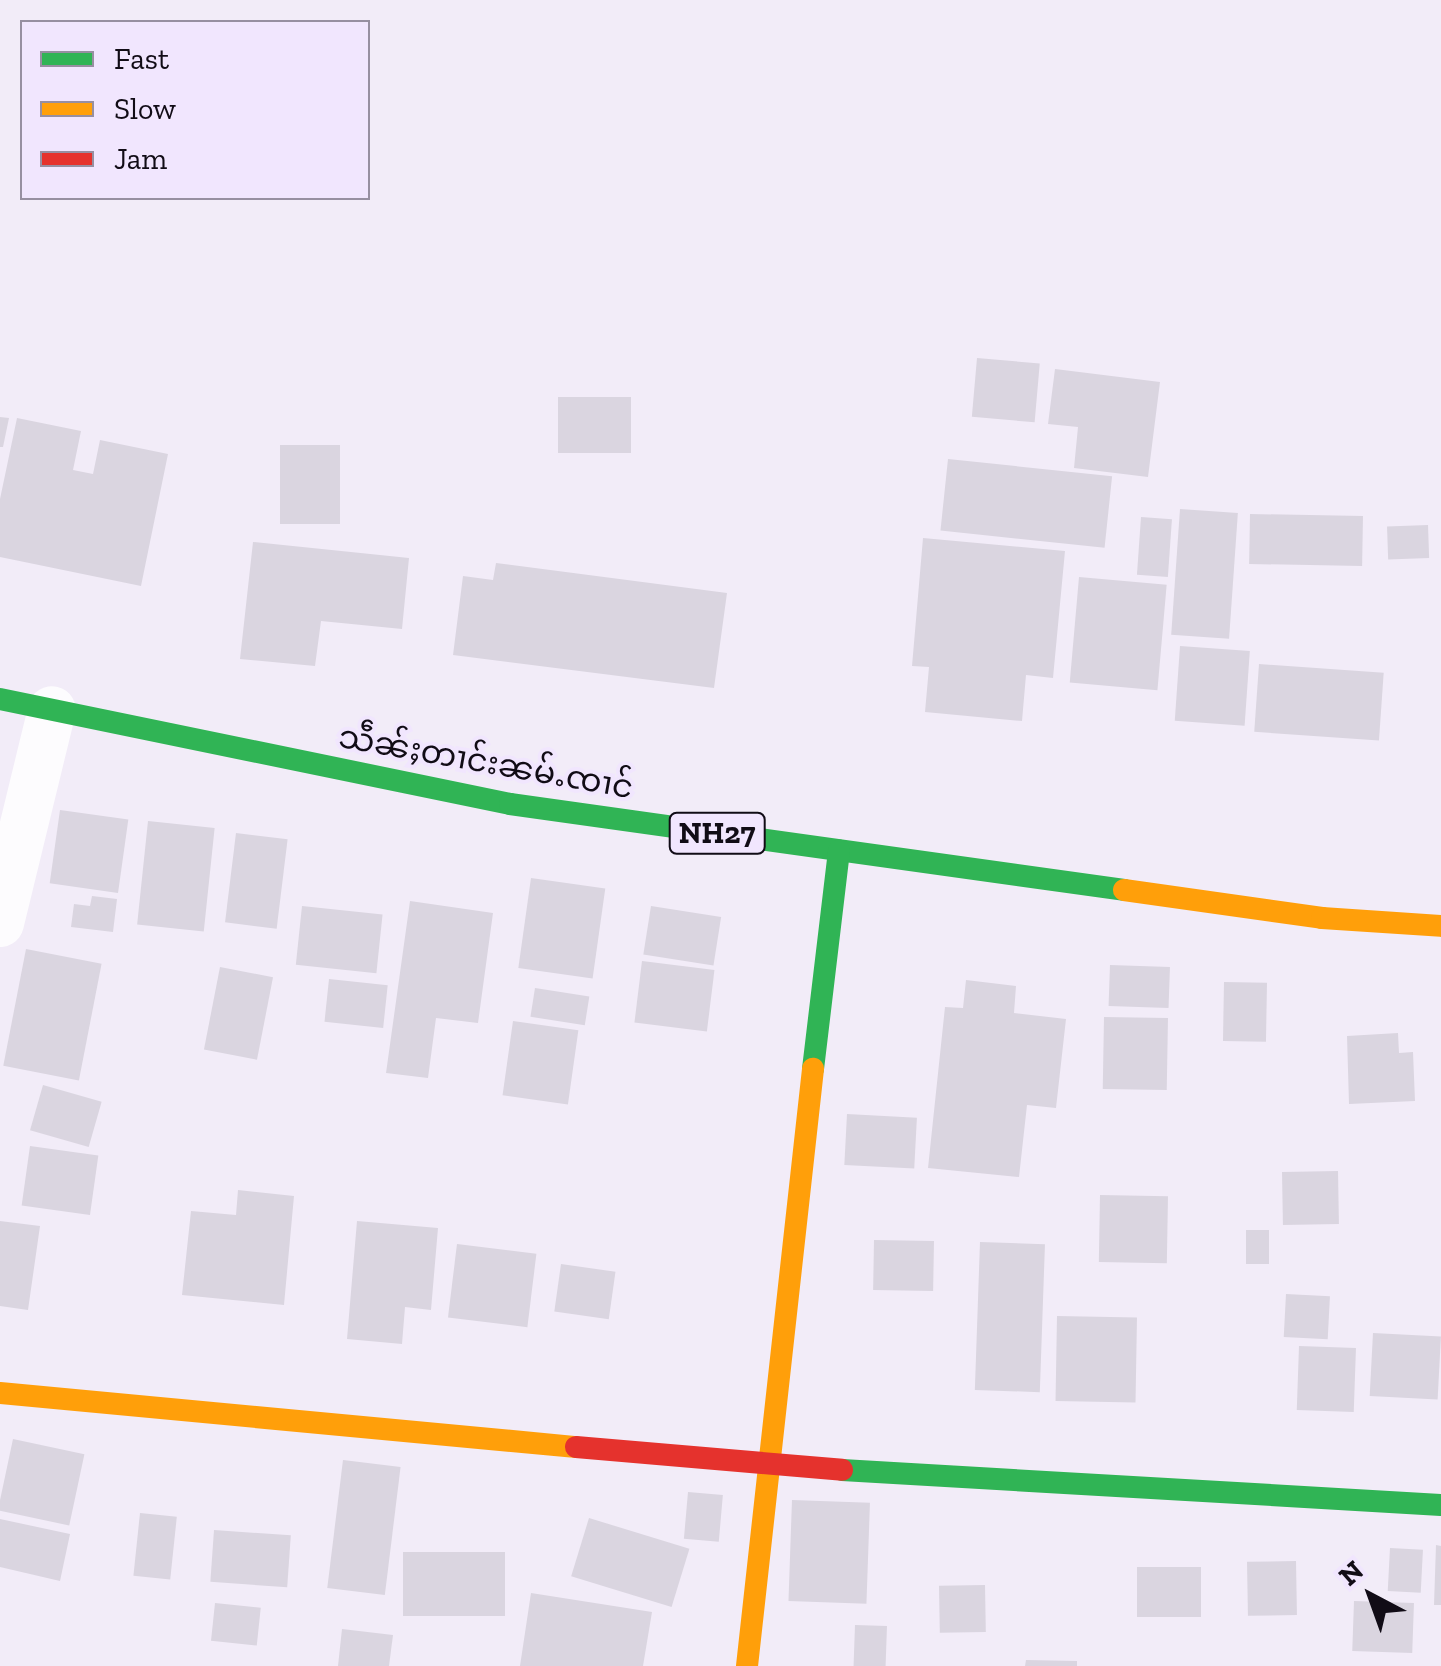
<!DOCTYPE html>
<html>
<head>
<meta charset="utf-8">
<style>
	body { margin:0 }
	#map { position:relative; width:1441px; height:1666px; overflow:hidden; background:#f2ecf8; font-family:"Zilla Slab","Noto Sans Myanmar",serif }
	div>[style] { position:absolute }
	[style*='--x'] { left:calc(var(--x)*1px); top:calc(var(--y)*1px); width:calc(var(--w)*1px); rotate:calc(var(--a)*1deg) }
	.building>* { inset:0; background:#dad5e0; transform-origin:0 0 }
	.street>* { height:48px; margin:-24px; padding:0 24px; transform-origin:24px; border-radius:24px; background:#fdfcfe }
	.fast>* { height:22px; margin:-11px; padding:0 11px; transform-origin:11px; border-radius:11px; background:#30b455 }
	.slow>* { height:22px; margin:-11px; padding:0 11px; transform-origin:11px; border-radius:11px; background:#ff9f0a }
	.jam>* { height:22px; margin:-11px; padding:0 11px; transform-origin:11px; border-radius:11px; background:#e5322d }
	span { translate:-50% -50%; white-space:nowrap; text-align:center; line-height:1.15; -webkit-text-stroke:8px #f1e6fe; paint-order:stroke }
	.shield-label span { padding:2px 8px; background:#f1e6fe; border:2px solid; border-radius:8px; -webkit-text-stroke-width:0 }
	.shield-label { font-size:30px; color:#110c16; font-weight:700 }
	.street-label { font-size:32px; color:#110c16 }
	.legend { position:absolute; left:20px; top:20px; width:350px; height:180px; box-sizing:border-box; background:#f1e6fe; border:2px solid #978fa1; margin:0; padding:12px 18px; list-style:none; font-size:30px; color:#110c16 }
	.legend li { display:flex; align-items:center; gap:20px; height:50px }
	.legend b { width:50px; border:2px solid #978fa1 }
	.north { position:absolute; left:1321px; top:1546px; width:100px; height:100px; -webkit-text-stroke:8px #f1e6fe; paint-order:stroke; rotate:319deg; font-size:28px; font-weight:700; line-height:40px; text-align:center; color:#110c16 }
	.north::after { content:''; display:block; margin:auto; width:35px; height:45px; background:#110c16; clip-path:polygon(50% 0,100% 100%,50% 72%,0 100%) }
</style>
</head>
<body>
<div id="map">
	<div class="building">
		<i style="left:977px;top:358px;width:63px;height:59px;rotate:5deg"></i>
		<i style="clip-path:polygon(1055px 369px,1160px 382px,1148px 477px,1074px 468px,1078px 427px,1048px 424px)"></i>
		<i style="left:558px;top:397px;width:73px;height:56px"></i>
		<i style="clip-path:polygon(0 417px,9px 418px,3px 447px,0 447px)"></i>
		<i style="clip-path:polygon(17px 418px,81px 431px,73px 470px,93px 474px,100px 440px,168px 454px,141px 586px,0 557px,0 499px)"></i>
		<i style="left:280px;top:445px;width:60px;height:79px"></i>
		<i style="left:948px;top:459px;width:165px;height:72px;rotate:6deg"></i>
		<i style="left:1180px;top:509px;width:58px;height:126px;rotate:4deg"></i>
		<i style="left:1250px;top:514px;width:113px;height:50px;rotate:1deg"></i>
		<i style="left:1141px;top:517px;width:31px;height:58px;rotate:4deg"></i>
		<i style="left:1428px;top:525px;width:33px;height:41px;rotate:88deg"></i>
		<i style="clip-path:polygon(923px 538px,1065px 551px,1053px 678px,1026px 675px,1022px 721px,925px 712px,929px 667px,912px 666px)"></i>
		<i style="clip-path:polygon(253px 542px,409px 558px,402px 629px,321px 621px,315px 666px,240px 659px)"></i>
		<i style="clip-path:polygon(496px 563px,727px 593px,714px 688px,453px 655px,463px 576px,493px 580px)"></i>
		<i style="left:1079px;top:577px;width:88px;height:106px;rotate:5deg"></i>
		<i style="left:1180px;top:646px;width:70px;height:75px;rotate:4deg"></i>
		<i style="left:1259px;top:664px;width:125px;height:68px;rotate:4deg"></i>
		<i style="left:60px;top:810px;width:69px;height:74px;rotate:8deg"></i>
		<i style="left:148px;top:821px;width:67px;height:104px;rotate:6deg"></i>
		<i style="left:236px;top:833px;width:52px;height:90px;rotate:7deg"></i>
		<i style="left:531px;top:878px;width:75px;height:91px;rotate:8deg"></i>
		<i style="clip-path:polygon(92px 896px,117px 899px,113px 932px,71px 927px,74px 904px,90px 906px)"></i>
		<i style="clip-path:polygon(410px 901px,493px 913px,478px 1023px,436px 1018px,428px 1078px,386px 1073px)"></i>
		<i style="left:302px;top:906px;width:81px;height:59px;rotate:6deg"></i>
		<i style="left:651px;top:906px;width:71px;height:49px;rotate:9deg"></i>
		<i style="left:26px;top:949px;width:77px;height:119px;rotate:11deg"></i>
		<i style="left:642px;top:961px;width:73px;height:62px;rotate:7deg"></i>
		<i style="left:1110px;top:965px;width:60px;height:41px;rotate:2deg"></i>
		<i style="left:220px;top:967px;width:54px;height:84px;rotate:11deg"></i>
		<i style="left:329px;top:979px;width:59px;height:43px;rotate:6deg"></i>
		<i style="clip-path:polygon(966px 980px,1016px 986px,1014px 1013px,1066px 1019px,1056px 1108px,1027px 1105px,1019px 1177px,928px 1168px,945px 1007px,963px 1008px)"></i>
		<i style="left:1224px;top:982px;width:43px;height:59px;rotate:1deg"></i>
		<i style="left:535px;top:988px;width:55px;height:29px;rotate:9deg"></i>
		<i style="left:1104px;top:1017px;width:64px;height:72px;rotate:1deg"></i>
		<i style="left:513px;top:1021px;width:66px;height:75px;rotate:8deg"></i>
		<i style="clip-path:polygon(1398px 1033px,1399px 1053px,1413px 1052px,1415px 1101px,1349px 1104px,1347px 1036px)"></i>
		<i style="left:43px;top:1085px;width:61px;height:47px;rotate:16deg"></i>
		<i style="left:847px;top:1114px;width:70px;height:51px;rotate:3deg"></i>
		<i style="left:30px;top:1146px;width:69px;height:60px;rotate:8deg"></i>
		<i style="left:1338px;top:1171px;width:53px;height:56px;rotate:89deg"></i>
		<i style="clip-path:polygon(238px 1190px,294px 1196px,284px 1305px,182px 1295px,191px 1211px,236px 1215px)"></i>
		<i style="left:1100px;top:1195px;width:68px;height:67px;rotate:1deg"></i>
		<i style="clip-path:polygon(0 1221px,40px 1226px,28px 1310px,0 1306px)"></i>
		<i style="clip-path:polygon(357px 1221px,438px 1228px,431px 1310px,405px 1307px,402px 1344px,347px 1339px)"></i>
		<i style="left:1246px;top:1230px;width:23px;height:34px"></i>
		<i style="left:874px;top:1240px;width:60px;height:50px;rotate:1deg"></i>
		<i style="left:980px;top:1242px;width:65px;height:148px;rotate:2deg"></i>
		<i style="left:457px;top:1244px;width:80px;height:74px;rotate:7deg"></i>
		<i style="left:561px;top:1264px;width:55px;height:48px;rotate:8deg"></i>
		<i style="left:1286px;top:1294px;width:44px;height:43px;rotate:3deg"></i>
		<i style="left:1057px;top:1316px;width:80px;height:85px;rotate:1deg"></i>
		<i style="left:1373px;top:1333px;width:68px;height:63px;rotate:3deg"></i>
		<i style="left:1299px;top:1346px;width:57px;height:64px;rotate:2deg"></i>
		<i style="left:13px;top:1439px;width:73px;height:73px;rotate:12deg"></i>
		<i style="left:343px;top:1460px;width:58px;height:129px;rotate:7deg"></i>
		<i style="left:688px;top:1492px;width:35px;height:47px;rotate:5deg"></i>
		<i style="left:792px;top:1500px;width:78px;height:101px;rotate:2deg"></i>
		<i style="left:140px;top:1513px;width:37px;height:63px;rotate:6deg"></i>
		<i style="left:589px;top:1518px;width:105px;height:61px;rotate:17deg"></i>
		<i style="clip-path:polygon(0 1519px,70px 1534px,60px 1581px,0 1567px)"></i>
		<i style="left:214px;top:1530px;width:77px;height:52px;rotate:4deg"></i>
		<i style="clip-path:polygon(1436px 1545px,1441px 1546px,1441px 1605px,1434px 1605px)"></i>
		<i style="left:1390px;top:1548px;width:33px;height:43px;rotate:3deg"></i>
		<i style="left:505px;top:1552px;width:64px;height:102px;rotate:90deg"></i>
		<i style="left:1296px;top:1561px;width:54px;height:49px;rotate:89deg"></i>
		<i style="left:1137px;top:1567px;width:64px;height:50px"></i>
		<i style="left:985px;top:1585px;width:47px;height:46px;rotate:89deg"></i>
		<i style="clip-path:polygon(531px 1593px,652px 1612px,643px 1666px,520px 1666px)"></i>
		<i style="left:1354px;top:1601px;width:60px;height:50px;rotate:2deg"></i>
		<i style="left:215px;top:1603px;width:46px;height:38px;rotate:6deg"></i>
		<i style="left:855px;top:1625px;width:32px;height:41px;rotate:2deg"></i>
		<i style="clip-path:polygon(342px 1629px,393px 1635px,389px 1666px,338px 1666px)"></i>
		<i style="clip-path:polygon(1026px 1660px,1077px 1661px,1077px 1666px,1025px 1666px)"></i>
	</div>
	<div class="street">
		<i style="--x:0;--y:923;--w:219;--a:-76.3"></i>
	</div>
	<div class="fast">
		<i style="--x:0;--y:699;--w:521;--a:11.63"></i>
		<i style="--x:510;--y:804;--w:620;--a:7.97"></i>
		<i style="--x:813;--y:1069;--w:220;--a:-83.2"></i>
		<i style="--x:842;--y:1470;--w:600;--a:3.34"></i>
	</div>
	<div class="slow">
		<i style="--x:1124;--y:890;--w:200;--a:8"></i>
		<i style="--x:1322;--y:918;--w:119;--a:3.8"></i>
		<i style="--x:0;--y:1393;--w:579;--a:5.36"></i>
		<i style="--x:747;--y:1666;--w:601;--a:-83.69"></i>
	</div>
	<div class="jam">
		<i style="--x:576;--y:1447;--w:267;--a:4.9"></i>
	</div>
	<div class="shield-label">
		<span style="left:717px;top:833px">NH27</span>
	</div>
	<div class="street-label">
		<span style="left:486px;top:762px;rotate:10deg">သဵၼ်ႈတၢင်းၼမ်ႉၸၢင်</span>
	</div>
	<ul class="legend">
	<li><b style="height:12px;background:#30b455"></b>Fast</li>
	<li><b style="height:12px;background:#ff9f0a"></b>Slow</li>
	<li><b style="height:12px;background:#e5322d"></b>Jam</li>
	</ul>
	<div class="north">N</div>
</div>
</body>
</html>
